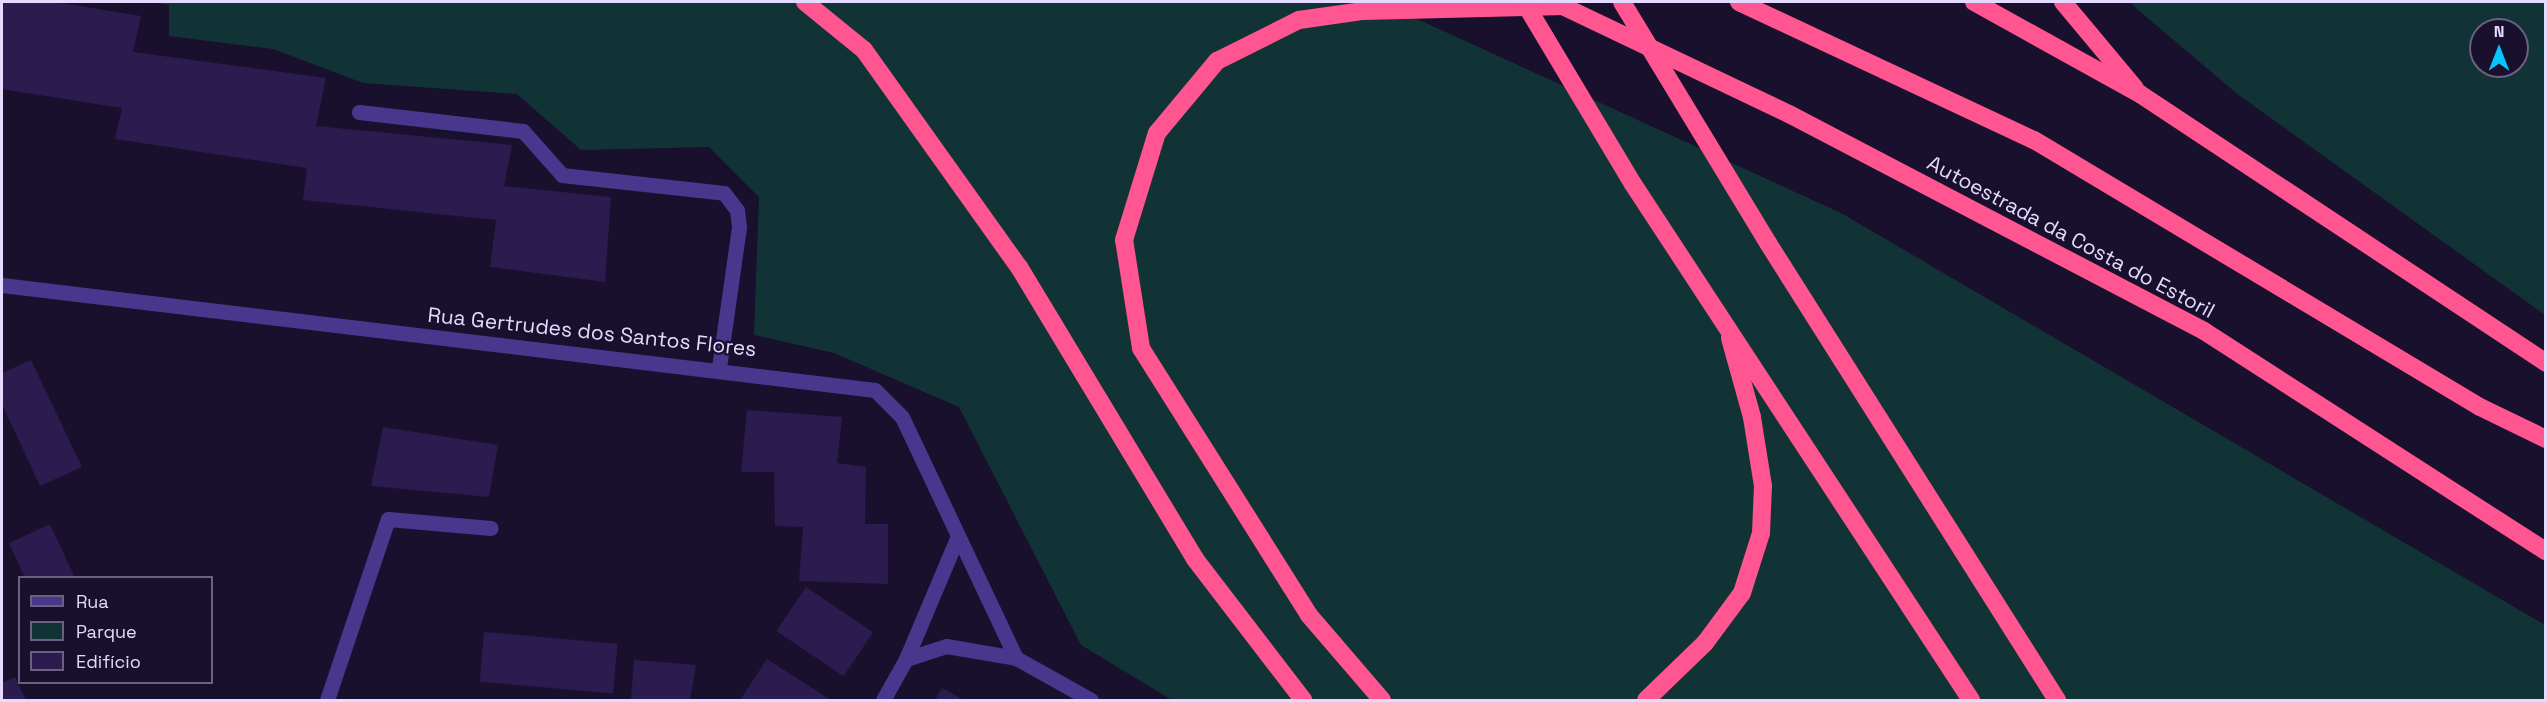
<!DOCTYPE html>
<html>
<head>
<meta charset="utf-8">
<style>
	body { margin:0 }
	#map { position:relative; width:2547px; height:702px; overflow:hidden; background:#18102c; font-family:"Space Grotesk",sans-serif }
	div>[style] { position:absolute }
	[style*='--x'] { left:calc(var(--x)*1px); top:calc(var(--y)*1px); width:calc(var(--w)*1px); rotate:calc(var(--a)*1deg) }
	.green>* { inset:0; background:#123336 }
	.building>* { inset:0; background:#2c1b4e; transform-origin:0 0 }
	.minor>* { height:15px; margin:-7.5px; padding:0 7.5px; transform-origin:7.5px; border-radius:7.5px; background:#47388d }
	.highway>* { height:18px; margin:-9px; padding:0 9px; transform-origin:9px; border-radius:9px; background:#ff5590 }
	.highway-bridge>* { height:18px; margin:-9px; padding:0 9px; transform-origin:9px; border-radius:9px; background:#ff5590 }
	span { translate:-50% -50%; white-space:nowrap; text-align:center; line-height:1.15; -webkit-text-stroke:4.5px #18102c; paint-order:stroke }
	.street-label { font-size:21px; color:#e4daff }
	.frame { position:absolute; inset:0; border:3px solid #e4daff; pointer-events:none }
	.legend { position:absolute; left:18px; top:576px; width:195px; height:108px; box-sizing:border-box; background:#18102c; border:2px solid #6a6180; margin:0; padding:8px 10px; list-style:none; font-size:18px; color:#e4daff }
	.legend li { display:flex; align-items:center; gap:12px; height:30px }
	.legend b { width:30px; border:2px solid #6a6180 }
	.north { position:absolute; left:2469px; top:18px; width:60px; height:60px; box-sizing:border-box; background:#18102c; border:2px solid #6a6180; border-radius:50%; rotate:0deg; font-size:16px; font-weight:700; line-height:24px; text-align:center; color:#e4daff }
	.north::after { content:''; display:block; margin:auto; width:21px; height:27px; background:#06c5ff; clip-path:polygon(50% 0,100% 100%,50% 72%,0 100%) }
</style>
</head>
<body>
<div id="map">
	<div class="green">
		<i style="clip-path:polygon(153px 2px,1380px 2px,1841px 213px,2545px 625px,2545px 700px,1172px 700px,1081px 645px,959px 407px,834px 353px,754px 335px,759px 197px,709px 147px,581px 150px,517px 94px,363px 83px,273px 49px,169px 36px,169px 5px)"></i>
		<i style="clip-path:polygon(evenodd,2129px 2px,2545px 2px,2545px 315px,2236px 93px,2129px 2px,2481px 30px,2517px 30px,2517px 66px,2481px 66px,2481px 30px)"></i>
	</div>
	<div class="building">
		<i style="clip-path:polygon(2px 2px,55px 2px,141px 16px,133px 52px,326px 78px,316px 126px,512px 145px,504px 186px,611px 197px,605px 282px,490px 267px,496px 220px,303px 200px,307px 168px,115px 139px,122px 108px,2px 89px)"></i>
		<i style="clip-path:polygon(31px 360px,82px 467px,40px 486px,2px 404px,2px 373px)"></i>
		<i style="clip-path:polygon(747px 410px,842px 417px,837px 463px,866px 467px,865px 524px,888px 524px,888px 584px,799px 581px,803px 527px,775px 526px,774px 472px,741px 472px)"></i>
		<i style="clip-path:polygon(383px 427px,498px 445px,489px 497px,371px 486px)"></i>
		<i style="clip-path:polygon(50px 524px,75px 578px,25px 578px,9px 543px)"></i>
		<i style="left:806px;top:587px;width:81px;height:53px;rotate:34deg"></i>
		<i style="left:484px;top:632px;width:134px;height:50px;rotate:5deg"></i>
		<i style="clip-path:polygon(767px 659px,831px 700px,740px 700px)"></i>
		<i style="clip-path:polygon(634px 660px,696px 665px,690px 700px,631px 699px)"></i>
		<i style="clip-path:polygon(15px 677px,26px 700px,2px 700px,2px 683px)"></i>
		<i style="clip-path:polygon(942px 688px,964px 700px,935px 700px)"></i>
	</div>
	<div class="minor">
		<i style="--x:359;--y:112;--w:165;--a:6.6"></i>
		<i style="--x:523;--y:131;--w:59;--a:48.4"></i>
		<i style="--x:562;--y:175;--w:163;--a:6.3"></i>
		<i style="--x:724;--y:193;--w:21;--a:53"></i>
		<i style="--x:737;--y:210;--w:17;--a:83"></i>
		<i style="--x:739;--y:227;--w:141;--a:98.1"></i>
		<i style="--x:2;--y:285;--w:879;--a:6.86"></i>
		<i style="--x:875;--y:390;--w:38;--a:45"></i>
		<i style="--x:902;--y:417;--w:267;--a:64.7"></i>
		<i style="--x:906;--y:659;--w:131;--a:-67.1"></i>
		<i style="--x:327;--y:700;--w:191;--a:-71.4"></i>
		<i style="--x:388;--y:519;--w:103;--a:5"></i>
		<i style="--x:883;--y:700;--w:47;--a:-60.7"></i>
		<i style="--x:906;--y:659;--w:42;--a:-18"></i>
		<i style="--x:946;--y:646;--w:71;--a:9.7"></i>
		<i style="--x:1016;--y:658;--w:86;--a:29.2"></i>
	</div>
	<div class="highway">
		<i style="--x:805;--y:2;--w:76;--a:39.1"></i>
		<i style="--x:864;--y:50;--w:267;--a:54.5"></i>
		<i style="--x:1019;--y:267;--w:341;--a:58.9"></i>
		<i style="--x:1195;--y:559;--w:178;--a:52.5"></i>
		<i style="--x:1554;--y:2;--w:260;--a:25.5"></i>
		<i style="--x:1789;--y:114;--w:468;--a:27.6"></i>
		<i style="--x:2204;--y:331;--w:407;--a:32.8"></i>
		<i style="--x:1739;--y:2;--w:326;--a:25.1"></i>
		<i style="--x:2034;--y:140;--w:520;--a:30.91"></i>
		<i style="--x:2480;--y:407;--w:73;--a:25.9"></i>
		<i style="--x:1974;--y:2;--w:190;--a:29"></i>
		<i style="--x:2140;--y:94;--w:487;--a:33.5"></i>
		<i style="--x:2063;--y:2;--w:112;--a:50.1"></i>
		<i style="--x:1633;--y:184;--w:617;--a:56.77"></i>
		<i style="--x:1768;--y:243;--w:541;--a:57.69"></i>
		<i style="--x:1382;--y:700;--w:112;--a:-130.7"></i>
		<i style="--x:1309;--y:615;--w:315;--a:-122.2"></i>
		<i style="--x:1141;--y:348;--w:109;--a:-98.9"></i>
		<i style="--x:1124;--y:240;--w:112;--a:-72.9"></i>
		<i style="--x:1157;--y:133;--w:94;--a:-50.2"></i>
		<i style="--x:1217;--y:61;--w:92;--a:-26.6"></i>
		<i style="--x:1299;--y:20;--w:65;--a:-8"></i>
		<i style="--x:1363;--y:11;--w:202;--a:-1.4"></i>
		<i style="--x:1646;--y:700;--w:82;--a:-44"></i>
		<i style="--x:1705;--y:643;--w:62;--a:-53.5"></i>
		<i style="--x:1742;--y:593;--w:63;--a:-72.4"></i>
		<i style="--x:1761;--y:533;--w:47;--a:-87.6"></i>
		<i style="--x:1763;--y:486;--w:70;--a:-99.1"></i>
		<i style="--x:1752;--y:417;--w:82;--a:-105.6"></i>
	</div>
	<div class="highway-bridge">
		<i style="--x:1524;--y:2;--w:212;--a:59.1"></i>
		<i style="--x:1622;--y:2;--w:282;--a:58.8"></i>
	</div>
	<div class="street-label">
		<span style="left:2071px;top:237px;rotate:28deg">Autoestrada da Costa do Estoril</span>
		<span style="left:592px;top:332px;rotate:6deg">Rua Gertrudes dos Santos Flores</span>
	</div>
	<div class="frame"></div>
	<ul class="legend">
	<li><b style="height:8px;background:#47388d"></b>Rua</li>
	<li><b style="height:16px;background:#123336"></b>Parque</li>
	<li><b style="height:16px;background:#2c1b4e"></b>Edifício</li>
	</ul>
	<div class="north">N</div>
</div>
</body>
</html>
